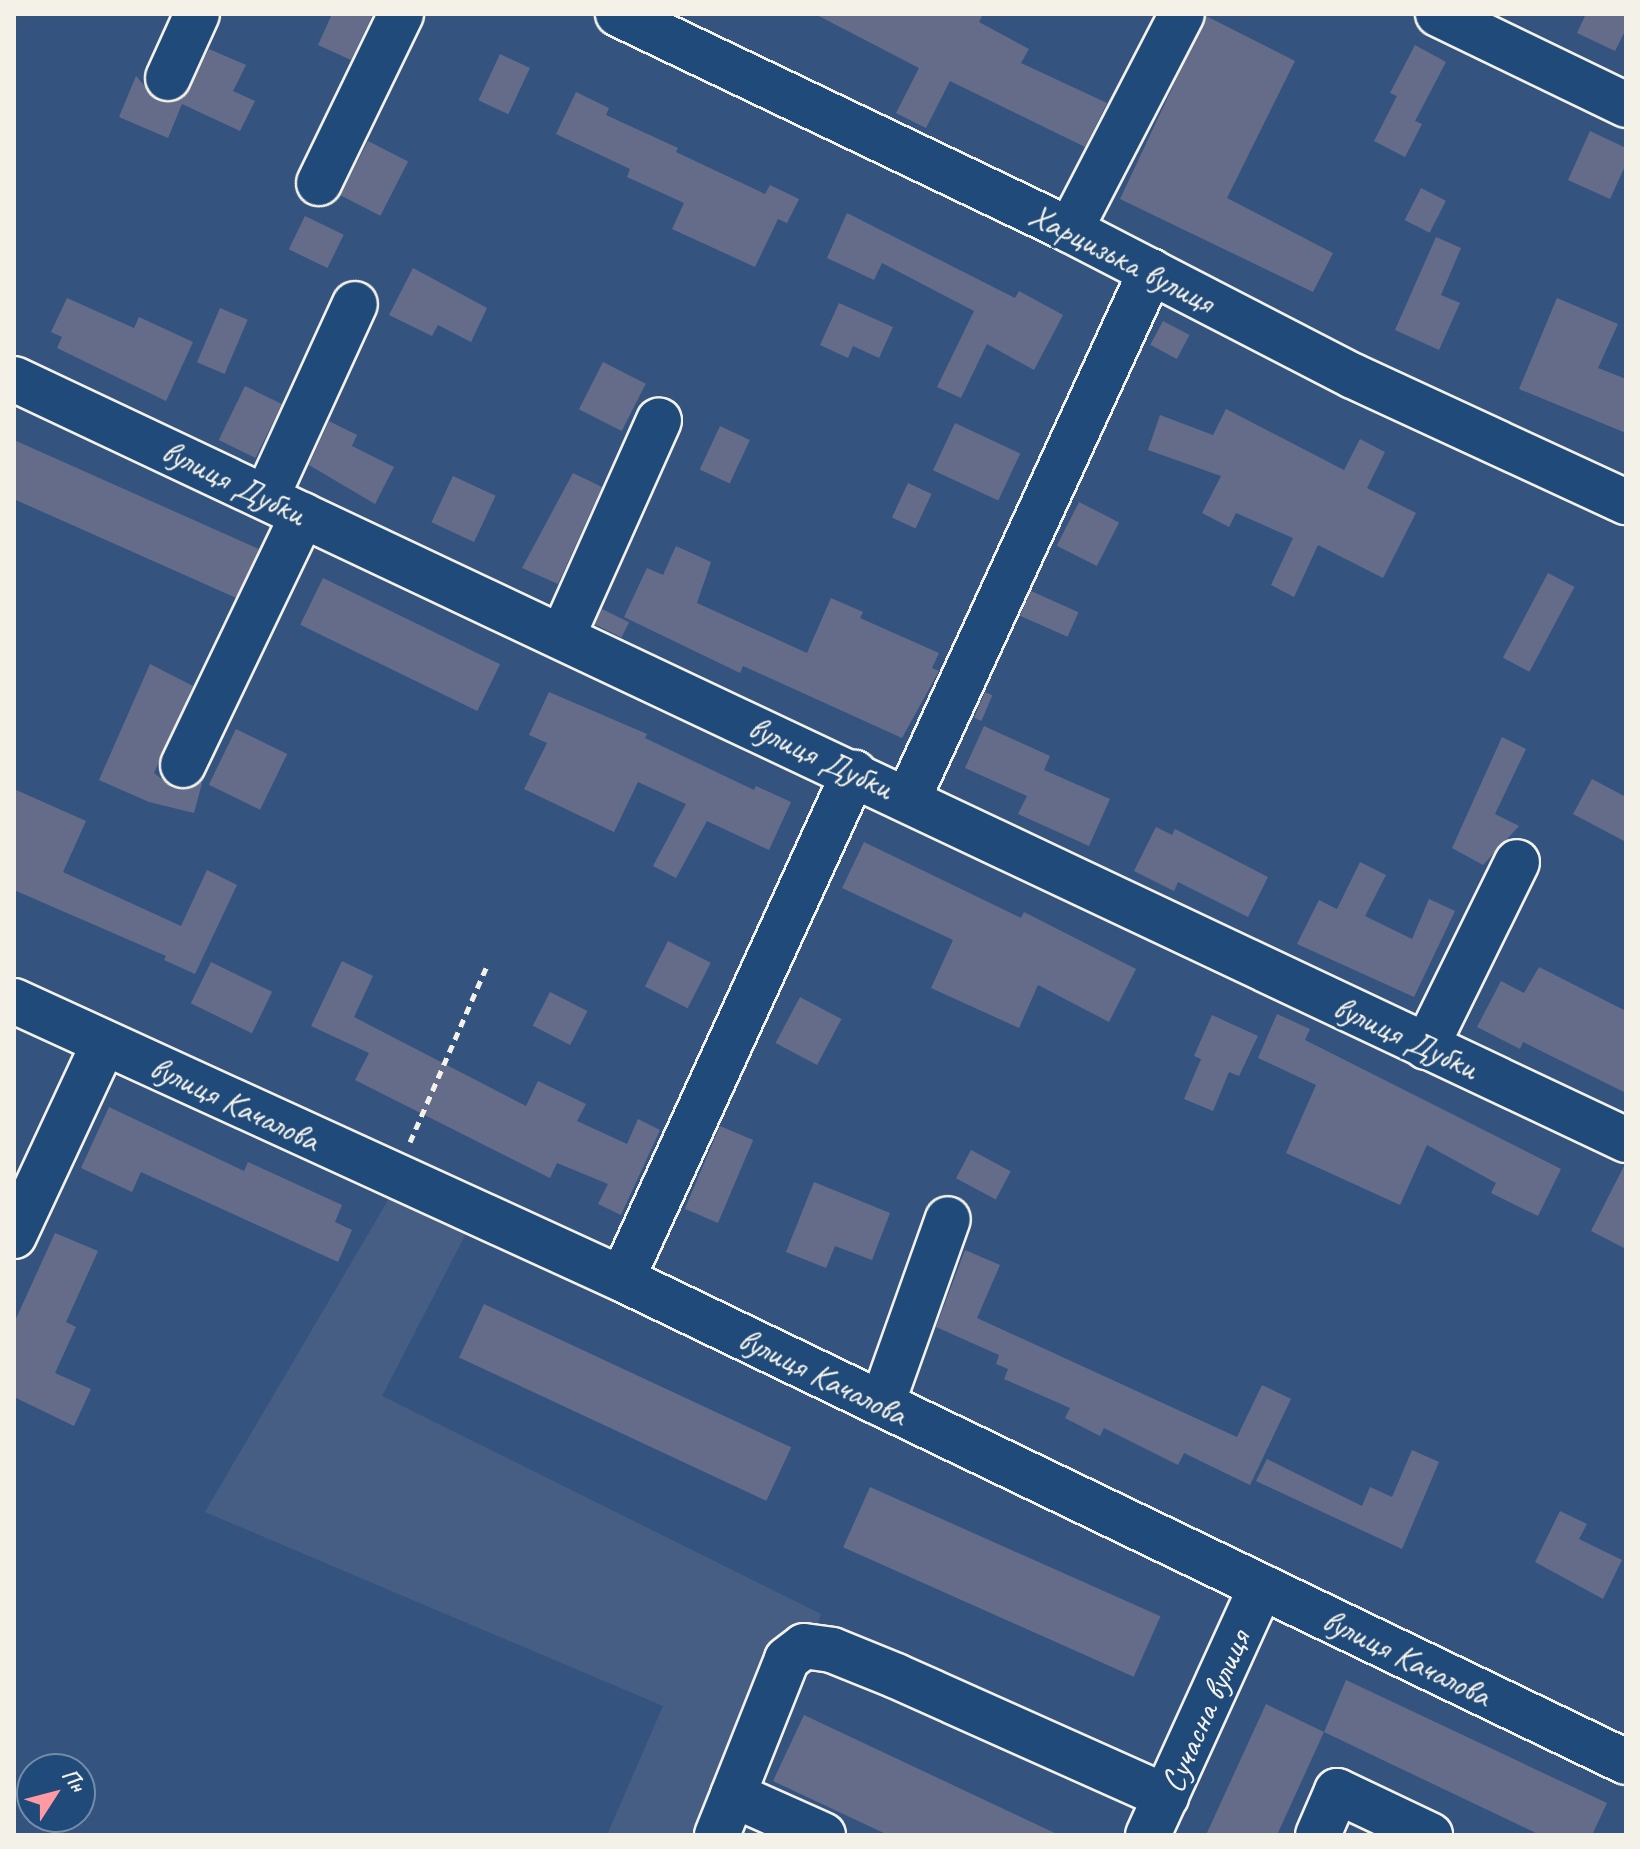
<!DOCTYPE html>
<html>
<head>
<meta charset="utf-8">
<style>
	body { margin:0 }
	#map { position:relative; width:1640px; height:1849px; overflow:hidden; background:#34547f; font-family:Caveat,sans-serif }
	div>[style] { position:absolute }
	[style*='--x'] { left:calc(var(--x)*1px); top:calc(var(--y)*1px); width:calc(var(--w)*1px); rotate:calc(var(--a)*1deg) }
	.built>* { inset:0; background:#465e84 }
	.building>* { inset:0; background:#646c8a; transform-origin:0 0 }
	.path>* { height:5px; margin-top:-2.5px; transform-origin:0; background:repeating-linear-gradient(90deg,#f4f1e8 0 8px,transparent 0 14px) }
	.roads { filter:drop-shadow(2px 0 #f4f1e8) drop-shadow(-2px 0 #f4f1e8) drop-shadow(0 2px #f4f1e8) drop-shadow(0 -2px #f4f1e8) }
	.minor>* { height:44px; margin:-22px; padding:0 22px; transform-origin:22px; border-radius:22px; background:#1f4a7a }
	span { translate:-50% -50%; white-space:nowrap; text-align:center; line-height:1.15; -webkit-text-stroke:6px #1f4a7a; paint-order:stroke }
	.street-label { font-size:34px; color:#f4f1e8 }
	.frame { position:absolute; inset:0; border:16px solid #f4f1e8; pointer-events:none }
	.north { position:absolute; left:16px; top:1753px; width:80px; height:80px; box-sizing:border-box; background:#1f4a7a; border:2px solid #748da6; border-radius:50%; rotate:54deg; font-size:22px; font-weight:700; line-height:32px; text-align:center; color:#f4f1e8 }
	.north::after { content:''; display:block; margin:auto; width:28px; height:36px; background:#ff9aa2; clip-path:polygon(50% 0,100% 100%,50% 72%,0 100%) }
</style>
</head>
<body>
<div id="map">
	<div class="built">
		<i style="clip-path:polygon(401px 1178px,476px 1214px,382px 1396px,821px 1614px,743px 1835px,607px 1835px,663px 1706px,205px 1512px)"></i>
	</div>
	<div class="building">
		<i style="clip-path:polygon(332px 14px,373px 14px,351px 60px,318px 45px)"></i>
		<i style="clip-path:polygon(815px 14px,983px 14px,979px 22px,1029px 49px,1021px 63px,1107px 103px,1085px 147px,950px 81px,926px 128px,896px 113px,919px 68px)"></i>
		<i style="clip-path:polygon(1586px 14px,1626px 14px,1626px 29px,1615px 51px,1577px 33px)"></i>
		<i style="clip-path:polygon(1206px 16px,1295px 61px,1227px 198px,1333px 253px,1313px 292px,1120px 199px)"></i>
		<i style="clip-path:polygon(1415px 45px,1446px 62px,1415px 121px,1422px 124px,1405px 157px,1374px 141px,1397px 96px,1390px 93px)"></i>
		<i style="clip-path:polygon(209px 49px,246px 65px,233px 91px,255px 101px,240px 131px,182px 104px,168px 138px,119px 117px,136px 76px,157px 100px,183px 98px)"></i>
		<i style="left:500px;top:54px;width:33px;height:51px;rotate:25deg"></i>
		<i style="clip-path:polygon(576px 92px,609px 108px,606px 115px,678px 148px,676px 152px,765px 194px,770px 185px,799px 199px,787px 223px,778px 219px,755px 267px,672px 229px,684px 203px,627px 177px,630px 169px,556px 134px)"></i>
		<i style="clip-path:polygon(1590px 131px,1626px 148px,1626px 164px,1610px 199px,1568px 180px)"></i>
		<i style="left:368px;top:141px;width:45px;height:61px;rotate:27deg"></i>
		<i style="left:1421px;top:188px;width:28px;height:36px;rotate:27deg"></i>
		<i style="clip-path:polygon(847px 213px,1015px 298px,1019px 291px,1063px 315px,1034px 370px,987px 344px,961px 398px,937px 387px,974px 311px,882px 263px,874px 280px,827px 258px)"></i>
		<i style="left:305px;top:216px;width:43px;height:37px;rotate:26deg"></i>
		<i style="clip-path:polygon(1436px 237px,1461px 248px,1441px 295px,1460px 303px,1439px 350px,1395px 330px)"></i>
		<i style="clip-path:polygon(413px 268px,487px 308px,471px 342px,438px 325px,432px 336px,389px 315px)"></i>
		<i style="clip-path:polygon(67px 298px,134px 328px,139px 317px,193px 342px,166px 401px,57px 348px,62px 337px,51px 332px)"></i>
		<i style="clip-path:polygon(1557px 298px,1618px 324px,1598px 368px,1626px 379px,1626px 433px,1519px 389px)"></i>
		<i style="clip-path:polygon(839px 303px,893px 327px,879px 358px,853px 346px,848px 358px,820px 345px)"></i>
		<i style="left:220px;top:308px;width:30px;height:59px;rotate:23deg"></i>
		<i style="left:1163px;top:321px;width:30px;height:27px;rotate:28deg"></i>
		<i style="left:603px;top:362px;width:48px;height:53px;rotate:27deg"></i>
		<i style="left:245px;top:386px;width:41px;height:60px;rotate:26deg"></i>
		<i style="clip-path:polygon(1226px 409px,1344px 470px,1360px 439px,1385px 452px,1367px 488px,1416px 513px,1383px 578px,1318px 545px,1294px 597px,1271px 585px,1293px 538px,1236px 513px,1229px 527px,1202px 513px,1221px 476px,1148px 450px,1160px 415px,1213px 435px)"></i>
		<i style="clip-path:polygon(329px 421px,357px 435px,352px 446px,394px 467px,375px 504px,309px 465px)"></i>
		<i style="left:955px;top:423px;width:72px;height:52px;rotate:25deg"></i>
		<i style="left:720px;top:426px;width:33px;height:48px;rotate:25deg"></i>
		<i style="left:14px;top:440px;width:268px;height:54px;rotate:24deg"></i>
		<i style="clip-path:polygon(573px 473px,602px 487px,558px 584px,522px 568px)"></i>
		<i style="left:453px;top:476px;width:47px;height:51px;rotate:25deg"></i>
		<i style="left:908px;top:483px;width:26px;height:38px;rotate:25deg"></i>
		<i style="left:1079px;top:502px;width:45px;height:49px;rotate:27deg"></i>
		<i style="clip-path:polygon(676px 546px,711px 562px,697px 603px,807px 653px,831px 598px,863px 612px,860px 618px,939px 653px,932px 668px,939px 671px,902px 738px,743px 666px,740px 673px,624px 617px,647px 568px,663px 575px)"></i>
		<i style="left:1548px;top:573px;width:30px;height:96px;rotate:28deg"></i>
		<i style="left:323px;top:578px;width:197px;height:52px;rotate:26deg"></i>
		<i style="left:1031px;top:591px;width:52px;height:27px;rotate:24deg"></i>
		<i style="left:602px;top:609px;width:30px;height:17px;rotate:26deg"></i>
		<i style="clip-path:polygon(150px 664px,193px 686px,154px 773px,173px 788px,202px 783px,194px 813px,149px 802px,99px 780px)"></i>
		<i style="clip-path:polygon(549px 692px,647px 734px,645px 738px,754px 790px,756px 786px,791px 802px,769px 850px,707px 821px,676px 878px,653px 866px,686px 804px,638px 782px,614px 832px,524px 789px,547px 743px,529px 735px)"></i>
		<i style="left:985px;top:692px;width:8px;height:28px;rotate:23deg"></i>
		<i style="clip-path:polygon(984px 726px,1050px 756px,1044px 770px,1110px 799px,1089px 846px,1018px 814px,1027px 796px,965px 768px)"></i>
		<i style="left:236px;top:729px;width:57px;height:62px;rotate:26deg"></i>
		<i style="clip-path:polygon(1502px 737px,1526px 749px,1495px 814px,1519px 826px,1483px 865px,1452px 848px)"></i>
		<i style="clip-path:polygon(1592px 779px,1626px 797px,1626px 842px,1573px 814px)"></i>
		<i style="clip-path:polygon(14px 789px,86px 821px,63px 872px,181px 926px,207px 870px,237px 885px,195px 974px,164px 960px,166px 956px,14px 890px)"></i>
		<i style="clip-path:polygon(1156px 827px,1172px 835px,1175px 829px,1268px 877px,1248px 917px,1178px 882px,1174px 891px,1134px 871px)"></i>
		<i style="clip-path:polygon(864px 842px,1021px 918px,1024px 912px,1136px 969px,1109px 1022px,1038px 985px,1019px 1028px,931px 988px,953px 940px,842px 888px)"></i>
		<i style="clip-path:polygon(1360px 862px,1386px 875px,1365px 916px,1412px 939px,1429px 899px,1455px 911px,1414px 997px,1297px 944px,1319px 900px,1337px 909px)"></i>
		<i style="left:668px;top:941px;width:48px;height:51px;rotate:27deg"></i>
		<i style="clip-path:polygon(342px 961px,373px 976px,354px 1017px,526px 1106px,538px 1081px,586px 1104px,577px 1121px,627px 1144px,638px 1119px,660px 1130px,621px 1215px,598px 1204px,608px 1184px,557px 1163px,550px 1178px,355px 1080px,369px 1053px,311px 1026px)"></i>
		<i style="left:211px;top:962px;width:68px;height:46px;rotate:26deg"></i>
		<i style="clip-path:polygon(1539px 967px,1626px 1011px,1626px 1093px,1523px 1042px,1520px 1049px,1477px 1027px,1501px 981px,1524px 993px)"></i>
		<i style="left:550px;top:992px;width:42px;height:38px;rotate:27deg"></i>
		<i style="left:800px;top:997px;width:47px;height:52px;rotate:28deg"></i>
		<i style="clip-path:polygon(1277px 1014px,1310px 1029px,1305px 1040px,1561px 1169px,1538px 1216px,1491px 1193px,1496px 1183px,1427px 1145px,1400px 1205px,1286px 1153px,1316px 1085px,1258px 1058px)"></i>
		<i style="clip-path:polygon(1212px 1015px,1258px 1036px,1239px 1076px,1229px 1072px,1213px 1111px,1184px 1099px,1201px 1059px,1194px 1056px)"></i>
		<i style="clip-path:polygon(109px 1107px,244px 1171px,248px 1162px,342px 1205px,335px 1222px,352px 1230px,338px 1262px,141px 1172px,132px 1192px,81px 1168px)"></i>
		<i style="left:720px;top:1126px;width:36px;height:90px;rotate:23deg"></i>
		<i style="left:971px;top:1150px;width:45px;height:32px;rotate:28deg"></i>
		<i style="clip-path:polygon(1625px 1164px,1626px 1165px,1626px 1249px,1591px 1231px)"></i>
		<i style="clip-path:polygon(814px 1182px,890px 1213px,872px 1260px,835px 1246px,826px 1268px,786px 1252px)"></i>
		<i style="clip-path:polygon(55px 1233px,98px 1251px,66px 1322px,76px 1327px,55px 1373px,91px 1389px,74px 1426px,14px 1397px,14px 1323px)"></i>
		<i style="clip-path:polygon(965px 1250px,1000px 1265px,977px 1318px,1167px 1405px,1237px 1437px,1262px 1385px,1291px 1399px,1250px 1485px,1184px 1453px,1178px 1465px,1104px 1428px,1100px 1436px,1065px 1418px,1070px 1408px,1004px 1379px,1008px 1369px,996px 1364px,999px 1355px,936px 1327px)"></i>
		<i style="left:484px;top:1304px;width:339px;height:59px;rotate:25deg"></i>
		<i style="clip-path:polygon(1412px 1450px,1439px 1462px,1402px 1549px,1256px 1481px,1267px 1459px,1362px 1506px,1370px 1487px,1392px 1497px)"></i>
		<i style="left:870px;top:1487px;width:318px;height:66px;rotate:24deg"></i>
		<i style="clip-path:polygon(1560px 1511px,1587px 1524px,1579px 1539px,1622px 1560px,1603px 1599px,1535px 1562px)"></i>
		<i style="clip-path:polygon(1346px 1680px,1607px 1803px,1592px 1835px,1540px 1835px,1324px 1732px)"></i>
		<i style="clip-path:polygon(1266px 1704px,1324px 1732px,1277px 1835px,1206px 1835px)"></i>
		<i style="clip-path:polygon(804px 1715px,1059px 1835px,888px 1835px,773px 1781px)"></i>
	</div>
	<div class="path">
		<i style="--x:410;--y:1142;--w:192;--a:-66.4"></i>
	</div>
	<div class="roads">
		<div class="minor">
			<i style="--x:618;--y:14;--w:501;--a:25.54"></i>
			<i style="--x:1070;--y:230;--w:318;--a:27.3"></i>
			<i style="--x:1353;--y:376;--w:301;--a:24.8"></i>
			<i style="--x:1438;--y:14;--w:209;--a:25.8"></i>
			<i style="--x:168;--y:78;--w:70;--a:-65.6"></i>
			<i style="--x:319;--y:183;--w:188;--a:-64.1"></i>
			<i style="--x:1070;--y:230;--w:243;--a:-62.6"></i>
			<i style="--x:14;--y:379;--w:1783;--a:25.27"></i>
			<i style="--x:267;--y:496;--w:211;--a:-65.4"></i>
			<i style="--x:563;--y:635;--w:235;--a:-65.9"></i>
			<i style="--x:183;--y:765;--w:277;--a:-64.4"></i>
			<i style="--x:908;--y:799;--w:581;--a:-65.29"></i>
			<i style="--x:14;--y:1001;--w:669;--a:24.57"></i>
			<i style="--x:622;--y:1279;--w:1114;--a:25.69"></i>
			<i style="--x:1426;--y:1047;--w:206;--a:-63.8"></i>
			<i style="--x:14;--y:1236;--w:213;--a:-65"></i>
			<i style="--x:622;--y:1279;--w:557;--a:-65.37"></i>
			<i style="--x:882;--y:1404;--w:196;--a:-70.4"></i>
			<i style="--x:717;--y:1835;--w:43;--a:-68.2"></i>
			<i style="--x:823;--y:1835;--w:98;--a:-156"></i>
			<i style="--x:733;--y:1795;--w:146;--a:-68.3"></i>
			<i style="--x:787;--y:1659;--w:21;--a:-37"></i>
			<i style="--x:804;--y:1646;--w:28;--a:8"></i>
			<i style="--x:832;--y:1650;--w:69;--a:22.1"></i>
			<i style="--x:896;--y:1676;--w:296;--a:24.1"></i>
			<i style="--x:1148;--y:1835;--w:273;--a:-65.5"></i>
			<i style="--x:1318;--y:1835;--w:48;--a:-66.6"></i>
			<i style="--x:1337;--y:1791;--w:103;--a:25.3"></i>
		</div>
	</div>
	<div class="street-label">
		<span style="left:1122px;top:258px;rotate:27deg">Харцизька вулиця</span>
		<span style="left:234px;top:482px;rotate:26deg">вулиця Дубки</span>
		<span style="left:821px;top:757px;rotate:25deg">вулиця Дубки</span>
		<span style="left:1406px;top:1037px;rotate:25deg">вулиця Дубки</span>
		<span style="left:235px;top:1103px;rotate:25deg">вулиця Качалова</span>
		<span style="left:823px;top:1376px;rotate:26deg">вулиця Качалова</span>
		<span style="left:1407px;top:1657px;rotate:26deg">вулиця Качалова</span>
		<span style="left:1205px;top:1711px;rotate:-66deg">Сучасна вулиця</span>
	</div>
	<div class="frame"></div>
	<div class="north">Пн</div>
</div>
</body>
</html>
